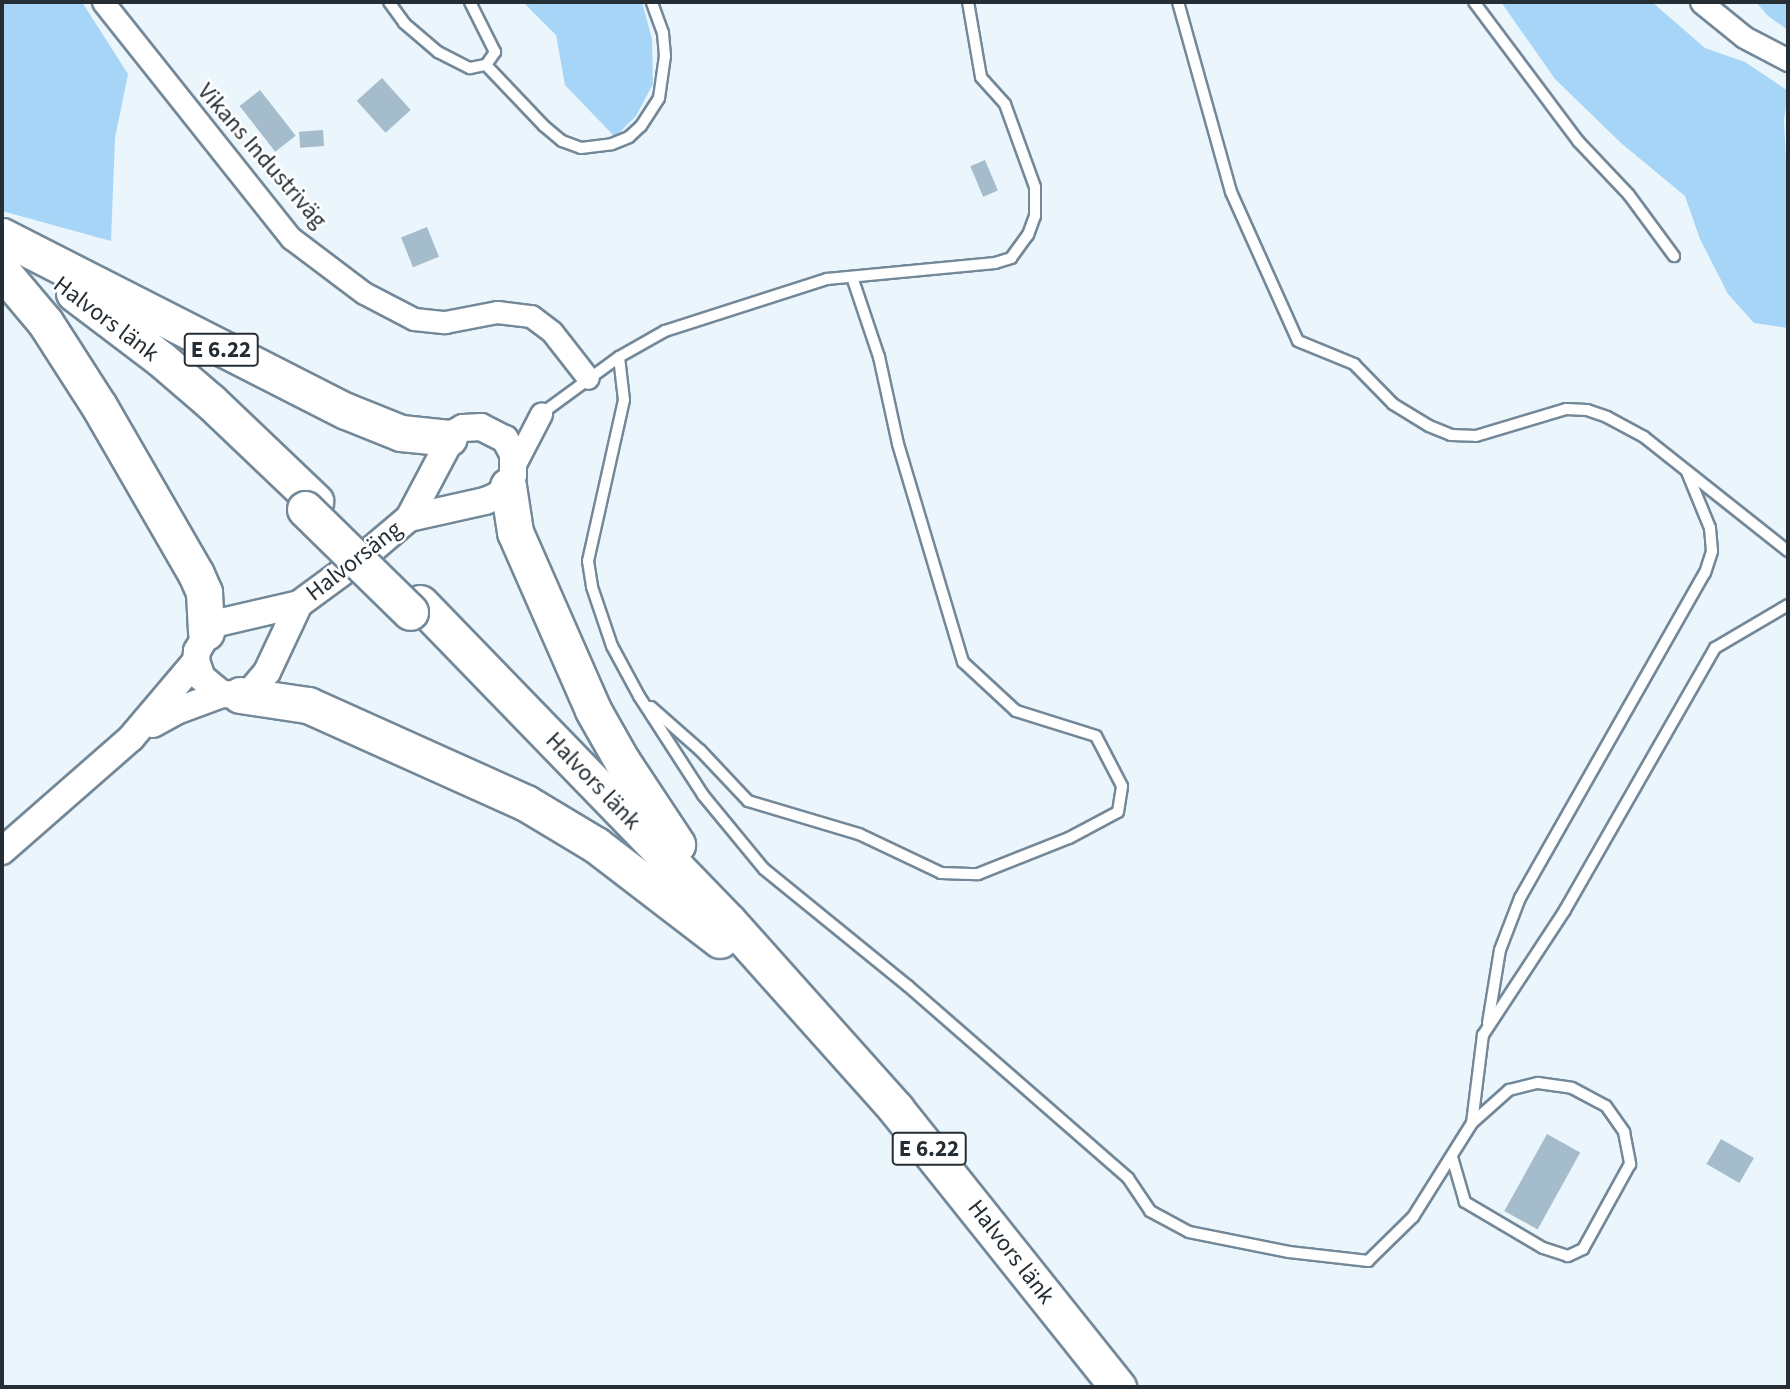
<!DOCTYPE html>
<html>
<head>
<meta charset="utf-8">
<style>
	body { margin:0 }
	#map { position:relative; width:1790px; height:1389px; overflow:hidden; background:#ebf5fc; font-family:"Source Sans 3",sans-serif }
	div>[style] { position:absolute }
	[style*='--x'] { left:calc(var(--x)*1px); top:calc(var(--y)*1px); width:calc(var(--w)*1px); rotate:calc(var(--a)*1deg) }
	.green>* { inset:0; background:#a7d5f7 }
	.building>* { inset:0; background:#a5bccd; transform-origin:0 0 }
	.roads { filter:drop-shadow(2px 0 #738898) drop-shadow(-2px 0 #738898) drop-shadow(0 2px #738898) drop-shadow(0 -2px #738898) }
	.service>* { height:10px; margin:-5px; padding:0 5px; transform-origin:5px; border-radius:5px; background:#fff }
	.minor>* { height:21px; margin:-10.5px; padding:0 10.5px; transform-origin:10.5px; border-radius:10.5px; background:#fff }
	.tertiary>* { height:26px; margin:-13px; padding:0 13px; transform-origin:13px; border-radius:13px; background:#fff }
	.trunk>* { height:35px; margin:-17.5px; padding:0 17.5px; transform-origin:17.5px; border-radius:17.5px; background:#fff }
	.bridges { filter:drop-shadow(2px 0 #738898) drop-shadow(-2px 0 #738898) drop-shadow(0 2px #738898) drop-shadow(0 -2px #738898) }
	.trunk-bridge>* { height:35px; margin:-17.5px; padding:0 17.5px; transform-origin:17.5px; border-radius:17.5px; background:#fff }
	span { translate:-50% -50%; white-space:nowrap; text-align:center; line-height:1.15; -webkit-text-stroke:5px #fff; paint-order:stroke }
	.shield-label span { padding:2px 5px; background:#fff; border:2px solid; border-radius:5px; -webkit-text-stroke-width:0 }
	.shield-label { font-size:23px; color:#252e34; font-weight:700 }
	.street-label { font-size:24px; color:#252e34 }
	.frame { position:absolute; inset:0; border:4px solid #252e34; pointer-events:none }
</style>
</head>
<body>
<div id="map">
	<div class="green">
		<i style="clip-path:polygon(2px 2px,82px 2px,128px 74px,115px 138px,111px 241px,2px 211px)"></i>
		<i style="clip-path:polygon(523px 2px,642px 2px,652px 39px,653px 84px,636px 116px,615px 137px,565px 85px,556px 35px)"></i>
		<i style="clip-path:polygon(1501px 2px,1652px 2px,1705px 48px,1745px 62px,1788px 91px,1784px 120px,1788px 208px,1788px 328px,1754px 323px,1728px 294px,1700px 239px,1685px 196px,1621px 143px,1555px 79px)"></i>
		<i style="clip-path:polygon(1756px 2px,1788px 2px,1788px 30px,1768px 16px)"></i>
	</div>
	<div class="building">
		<i style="left:382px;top:78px;width:43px;height:34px;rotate:48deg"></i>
		<i style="left:260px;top:90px;width:58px;height:26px;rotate:52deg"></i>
		<i style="left:323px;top:130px;width:16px;height:24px;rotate:86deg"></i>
		<i style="left:985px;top:160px;width:33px;height:16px;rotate:67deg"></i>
		<i style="left:427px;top:227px;width:32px;height:28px;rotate:68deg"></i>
		<i style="left:1547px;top:1134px;width:38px;height:88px;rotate:29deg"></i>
		<i style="left:1721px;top:1139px;width:38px;height:29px;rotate:30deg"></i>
	</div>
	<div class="roads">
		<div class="service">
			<i style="--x:389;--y:2;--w:26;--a:54"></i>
			<i style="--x:404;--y:23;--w:45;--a:40.5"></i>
			<i style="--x:438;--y:52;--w:36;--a:27"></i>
			<i style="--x:470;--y:68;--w:16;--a:-11"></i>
			<i style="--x:486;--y:65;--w:16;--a:-55"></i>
			<i style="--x:495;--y:52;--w:56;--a:-116.6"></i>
			<i style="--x:1178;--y:2;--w:197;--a:74.4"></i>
			<i style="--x:1231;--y:192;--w:163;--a:65.8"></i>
			<i style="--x:1298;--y:341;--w:61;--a:22.3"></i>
			<i style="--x:1354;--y:364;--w:56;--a:45.7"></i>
			<i style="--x:1393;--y:404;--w:42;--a:31.4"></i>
			<i style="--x:1429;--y:426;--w:24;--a:22"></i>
			<i style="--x:1451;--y:435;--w:25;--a:2"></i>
			<i style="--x:1476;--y:436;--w:94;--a:-16.7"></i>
			<i style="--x:1566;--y:409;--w:21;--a:3"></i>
			<i style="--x:1587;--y:410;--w:21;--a:19"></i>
			<i style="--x:1607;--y:417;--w:42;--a:28.4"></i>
			<i style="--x:1644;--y:437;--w:184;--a:38.4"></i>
			<i style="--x:1474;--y:2;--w:174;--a:53.2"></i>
			<i style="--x:1578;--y:141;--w:74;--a:46.6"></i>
			<i style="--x:1629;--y:195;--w:76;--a:53.6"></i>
			<i style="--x:486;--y:65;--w:84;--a:46.4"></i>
			<i style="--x:544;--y:126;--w:23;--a:40"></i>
			<i style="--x:562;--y:141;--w:20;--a:20"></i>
			<i style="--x:581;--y:148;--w:31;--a:-7"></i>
			<i style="--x:612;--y:144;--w:18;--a:-22"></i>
			<i style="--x:629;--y:137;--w:16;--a:-43"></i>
			<i style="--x:641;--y:126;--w:33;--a:-57"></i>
			<i style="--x:659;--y:98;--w:42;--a:-81.9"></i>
			<i style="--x:665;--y:56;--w:23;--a:-95"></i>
			<i style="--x:663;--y:33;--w:33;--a:-110"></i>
			<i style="--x:619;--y:357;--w:43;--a:83.4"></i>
			<i style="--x:624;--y:400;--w:165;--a:102.6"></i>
			<i style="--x:588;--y:561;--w:26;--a:81"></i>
			<i style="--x:592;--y:587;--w:62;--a:71.3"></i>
			<i style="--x:612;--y:646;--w:57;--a:61.6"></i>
			<i style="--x:639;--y:696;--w:118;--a:57.1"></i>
			<i style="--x:703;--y:795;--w:96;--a:50.5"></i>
			<i style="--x:764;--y:869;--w:186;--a:39.1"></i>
			<i style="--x:908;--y:986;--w:292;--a:41.1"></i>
			<i style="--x:1128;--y:1178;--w:40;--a:56"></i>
			<i style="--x:1150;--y:1211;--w:44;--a:28.3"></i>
			<i style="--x:1189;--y:1232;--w:102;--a:11.3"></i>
			<i style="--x:1289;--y:1252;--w:80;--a:6.5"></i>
			<i style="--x:1368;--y:1261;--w:63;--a:-44.4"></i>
			<i style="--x:1413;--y:1217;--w:111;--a:-57.9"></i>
			<i style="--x:1472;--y:1123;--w:50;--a:-41.7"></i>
			<i style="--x:1509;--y:1090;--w:30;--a:-14"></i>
			<i style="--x:1538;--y:1083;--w:34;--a:8"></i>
			<i style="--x:1572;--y:1088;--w:38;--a:28"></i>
			<i style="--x:1606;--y:1106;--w:32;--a:55"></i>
			<i style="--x:1624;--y:1132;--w:33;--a:79"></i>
			<i style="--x:1630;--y:1164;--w:97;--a:118.9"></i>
			<i style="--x:1583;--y:1249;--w:17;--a:155"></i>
			<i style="--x:1568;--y:1256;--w:26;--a:-162"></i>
			<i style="--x:1543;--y:1248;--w:91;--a:-149.5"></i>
			<i style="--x:1465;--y:1202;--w:47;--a:-106.1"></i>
			<i style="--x:541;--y:414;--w:97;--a:-36.2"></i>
			<i style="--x:619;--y:357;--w:53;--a:-29.5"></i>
			<i style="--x:665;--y:331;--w:170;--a:-17.8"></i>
			<i style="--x:827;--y:279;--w:169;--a:-5.4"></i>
			<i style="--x:995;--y:263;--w:17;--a:-17"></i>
			<i style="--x:1011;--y:258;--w:29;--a:-54"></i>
			<i style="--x:1028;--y:235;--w:20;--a:-70"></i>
			<i style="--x:1035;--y:216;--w:29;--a:-90"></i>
			<i style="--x:1035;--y:187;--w:88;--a:-109.9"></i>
			<i style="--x:1005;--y:104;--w:36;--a:-132"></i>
			<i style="--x:981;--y:77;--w:76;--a:-99.8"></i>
			<i style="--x:651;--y:707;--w:65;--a:41.3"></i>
			<i style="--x:700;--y:750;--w:70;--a:46.7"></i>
			<i style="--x:748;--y:801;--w:116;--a:16.6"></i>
			<i style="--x:859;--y:834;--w:91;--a:25.4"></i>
			<i style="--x:941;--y:873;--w:37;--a:2"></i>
			<i style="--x:978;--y:874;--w:98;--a:-21.6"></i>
			<i style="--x:1069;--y:838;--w:55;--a:-28"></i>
			<i style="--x:1118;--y:812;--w:26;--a:-81"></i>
			<i style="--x:1122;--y:786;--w:56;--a:-117.5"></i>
			<i style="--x:1096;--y:736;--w:84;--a:-162.6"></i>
			<i style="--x:1016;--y:711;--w:72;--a:-137.2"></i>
			<i style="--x:963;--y:662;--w:227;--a:-106.6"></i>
			<i style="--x:898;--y:444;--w:89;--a:-102.3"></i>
			<i style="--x:879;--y:357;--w:84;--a:-108.6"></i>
			<i style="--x:1488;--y:1023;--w:74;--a:-80.7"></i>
			<i style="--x:1500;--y:950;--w:56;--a:-69"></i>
			<i style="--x:1520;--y:898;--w:374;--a:-60.4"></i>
			<i style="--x:1705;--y:573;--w:23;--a:-72"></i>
			<i style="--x:1712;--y:551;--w:23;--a:-95"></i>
			<i style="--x:1710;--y:528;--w:61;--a:-112.3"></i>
			<i style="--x:1472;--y:1123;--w:89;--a:-82.9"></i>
			<i style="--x:1483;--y:1035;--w:149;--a:-56.7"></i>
			<i style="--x:1565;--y:910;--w:302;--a:-60.2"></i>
			<i style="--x:1715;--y:648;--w:85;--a:-30.5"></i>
		</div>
		<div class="minor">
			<i style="--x:103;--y:2;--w:302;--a:51.5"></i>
			<i style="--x:291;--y:238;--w:91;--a:37"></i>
			<i style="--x:364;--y:293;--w:56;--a:27.5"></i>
			<i style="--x:414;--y:319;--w:31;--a:6"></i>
			<i style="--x:445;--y:322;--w:53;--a:-10.9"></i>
			<i style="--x:497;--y:312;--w:34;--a:7"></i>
			<i style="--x:531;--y:316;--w:26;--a:37"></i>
			<i style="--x:552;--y:332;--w:58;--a:52"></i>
			<i style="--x:1701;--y:2;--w:55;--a:39.1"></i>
			<i style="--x:1744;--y:37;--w:50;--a:27.6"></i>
			<i style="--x:514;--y:466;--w:59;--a:-62.6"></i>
		</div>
		<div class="tertiary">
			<i style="--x:299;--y:604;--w:75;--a:115.2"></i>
			<i style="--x:267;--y:672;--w:23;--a:130"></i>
			<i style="--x:252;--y:690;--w:13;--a:157"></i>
			<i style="--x:240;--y:695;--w:18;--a:-177"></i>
			<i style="--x:222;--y:694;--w:26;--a:-141"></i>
			<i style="--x:202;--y:678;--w:18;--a:-109"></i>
			<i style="--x:196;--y:661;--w:10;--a:-84"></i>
			<i style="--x:197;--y:651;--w:31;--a:-59"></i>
			<i style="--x:213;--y:624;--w:88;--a:-13.1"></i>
			<i style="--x:299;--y:604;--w:79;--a:-36.3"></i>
			<i style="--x:363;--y:557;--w:60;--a:-40.3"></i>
			<i style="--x:409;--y:518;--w:96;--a:-62.1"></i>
			<i style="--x:454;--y:433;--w:10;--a:-29"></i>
			<i style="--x:463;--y:428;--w:18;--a:-3"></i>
			<i style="--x:481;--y:427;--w:27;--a:27"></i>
			<i style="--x:505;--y:439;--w:17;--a:62"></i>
			<i style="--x:513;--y:454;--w:21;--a:90"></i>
			<i style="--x:513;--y:475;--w:12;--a:114"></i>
			<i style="--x:508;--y:486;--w:15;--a:138"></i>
			<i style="--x:497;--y:496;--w:13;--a:157"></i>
			<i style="--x:485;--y:501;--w:78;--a:167.4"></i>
			<i style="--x:153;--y:724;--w:26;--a:-29"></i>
			<i style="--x:176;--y:711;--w:49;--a:-20.3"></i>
			<i style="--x:2;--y:851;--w:171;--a:-41.2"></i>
			<i style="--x:131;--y:738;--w:101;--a:-49.8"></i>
		</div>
		<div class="trunk">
			<i style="--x:2;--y:236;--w:386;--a:27"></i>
			<i style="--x:346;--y:411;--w:59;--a:21.8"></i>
			<i style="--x:401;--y:433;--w:48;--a:5.9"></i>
			<i style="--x:2;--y:271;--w:67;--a:49.9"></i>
			<i style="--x:45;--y:322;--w:100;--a:57.3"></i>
			<i style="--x:99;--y:406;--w:194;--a:60"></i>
			<i style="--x:196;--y:574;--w:20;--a:66"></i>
			<i style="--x:204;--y:592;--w:40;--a:87.1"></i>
			<i style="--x:74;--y:293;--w:109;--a:37.2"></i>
			<i style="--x:161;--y:359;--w:66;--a:40.7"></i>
			<i style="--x:211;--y:402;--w:144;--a:43.6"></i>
			<i style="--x:508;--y:486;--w:47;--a:81.3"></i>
			<i style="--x:515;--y:532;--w:194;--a:66.3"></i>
			<i style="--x:593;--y:710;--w:59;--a:60.4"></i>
			<i style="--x:622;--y:761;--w:100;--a:56.5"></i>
			<i style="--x:420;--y:603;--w:444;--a:45.9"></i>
			<i style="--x:729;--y:922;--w:251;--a:48.2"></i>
			<i style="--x:896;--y:1109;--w:356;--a:51.4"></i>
			<i style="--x:240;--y:695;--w:69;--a:8.4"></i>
			<i style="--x:308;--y:705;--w:239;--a:24.2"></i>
			<i style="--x:526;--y:803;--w:82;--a:31"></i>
			<i style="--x:596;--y:845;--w:156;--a:37.5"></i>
		</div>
	</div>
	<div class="bridges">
		<div class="trunk-bridge">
			<i style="--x:305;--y:509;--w:147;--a:44.4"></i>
		</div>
	</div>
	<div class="shield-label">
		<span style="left:221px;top:350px">E 6.22</span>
		<span style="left:929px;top:1149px">E 6.22</span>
	</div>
	<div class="street-label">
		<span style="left:262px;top:156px;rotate:49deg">Vikans Industriväg</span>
		<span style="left:106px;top:319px;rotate:37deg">Halvors länk</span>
		<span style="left:354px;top:561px;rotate:-38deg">Halvorsäng</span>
		<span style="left:593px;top:781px;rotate:46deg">Halvors länk</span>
		<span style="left:1011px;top:1252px;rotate:52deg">Halvors länk</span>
	</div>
	<div class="frame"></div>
</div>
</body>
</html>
